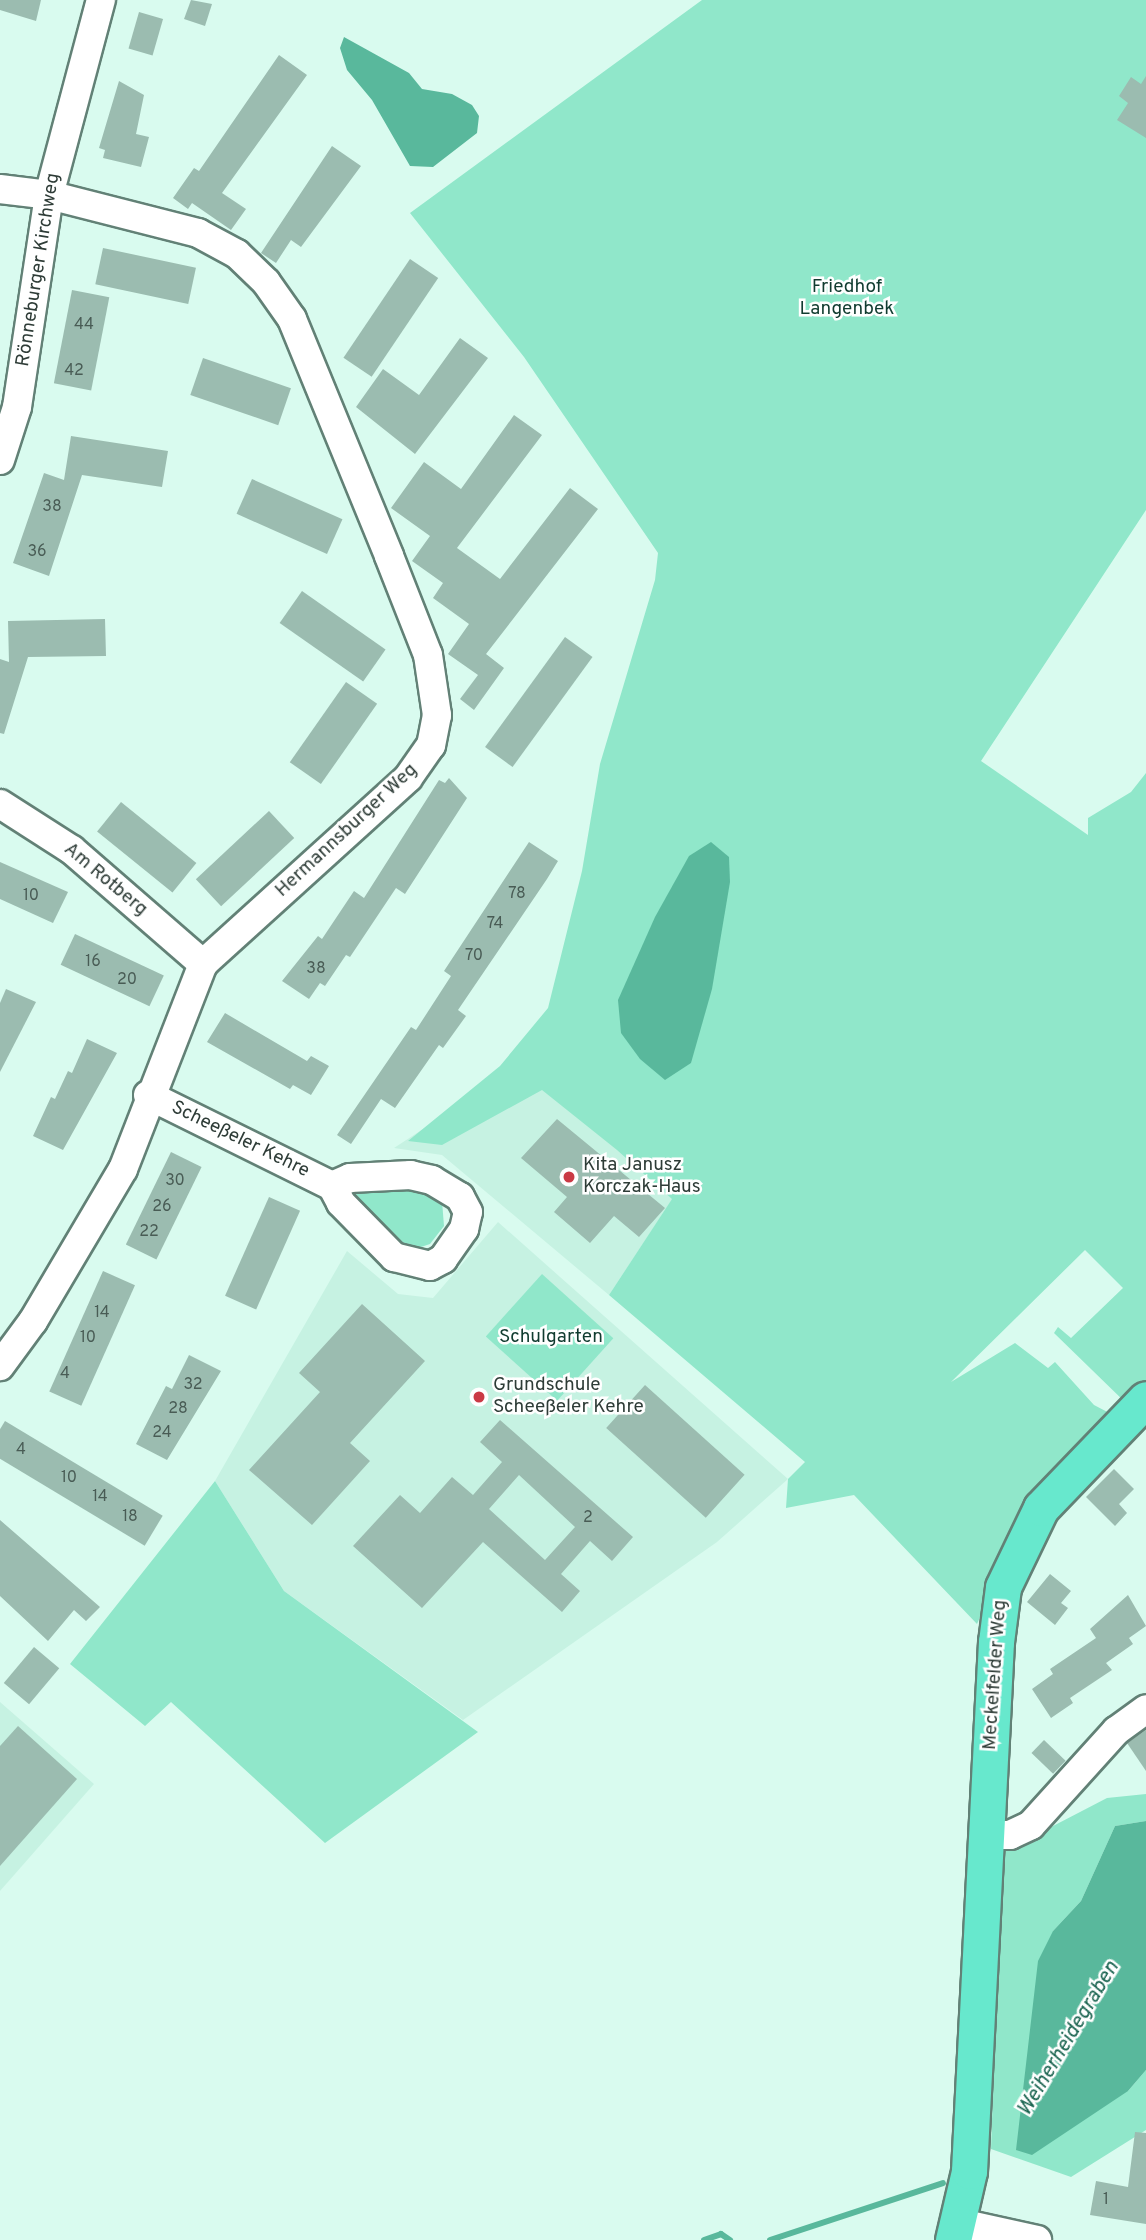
<!DOCTYPE html>
<html>
<head>
<meta charset="utf-8">
<style>
	body { margin:0 }
	#map { position:relative; width:1146px; height:2240px; overflow:hidden; background:#d9fbef; font-family:Overpass,sans-serif }
	div>[style] { position:absolute }
	[style*='--x'] { left:calc(var(--x)*1px); top:calc(var(--y)*1px); width:calc(var(--w)*1px); rotate:calc(var(--a)*1deg) }
	.built>* { inset:0; background:#c6f2e2 }
	.green>* { inset:0; background:#90e7ca; transform-origin:0 0 }
	.water>* { inset:0; background:#59b89c }
	.stream>* { height:6px; margin:-3px; padding:0 3px; transform-origin:3px; border-radius:3px; background:#59b89c }
	.building>* { inset:0; background:#9bbcb0; transform-origin:0 0 }
	.roads { filter:drop-shadow(2px 0 #628176) drop-shadow(-2px 0 #628176) drop-shadow(0 2px #628176) drop-shadow(0 -2px #628176) }
	.minor>* { height:28px; margin:-14px; padding:0 14px; transform-origin:14px; border-radius:14px; background:#fff }
	.major>* { height:35px; margin:-17.5px; padding:0 17.5px; transform-origin:17.5px; border-radius:17.5px; background:#67e8cd }
	.dots>* { width:19px; height:19px; translate:-50% -50%; box-sizing:border-box; border:4px solid #fff; border-radius:50% }
	span { translate:-50% -50%; white-space:nowrap; text-align:center; line-height:1.15; -webkit-text-stroke:5px #fff; paint-order:stroke }
	.number-label { font-size:16px; color:#495c55 }
	.number-label span { -webkit-text-stroke-width:0 }
	.street-label { font-size:19px; color:#2e3c37 }
	.park-label { font-size:19px; color:#113c30 }
	.poi-label { font-size:19px; color:#2e3c37 }
	.left { translate:0 -50%; text-align:left }
	.water-label { font-size:21px; color:#1a6450; font-style:italic }
</style>
</head>
<body>
<div id="map">
	<div class="built">
		<i style="clip-path:polygon(533px 1057px,681px 1186px,609px 1295px,442px 1155px,394px 1148px)"></i>
		<i style="clip-path:polygon(498px 1222px,788px 1479px,717px 1542px,463px 1720px,284px 1591px,215px 1481px,347px 1251px,398px 1294px,433px 1298px)"></i>
		<i style="clip-path:polygon(0 1702px,94px 1784px,0 1891px)"></i>
	</div>
	<div class="green">
		<i style="clip-path:polygon(702px 0,1146px 0,1146px 510px,981px 761px,1088px 835px,1088px 818px,1131px 792px,1146px 773px,1146px 1386px,1128px 1405px,1054px 1333px,1058px 1327px,1071px 1338px,1123px 1288px,1085px 1250px,951px 1382px,1015px 1343px,1048px 1368px,1055px 1362px,1094px 1405px,1117px 1417px,999px 1574px,977px 1624px,854px 1495px,786px 1508px,788px 1479px,805px 1462px,609px 1295px,672px 1199px,617px 1150px,542px 1090px,442px 1145px,408px 1141px,500px 1066px,548px 1008px,582px 871px,600px 764px,655px 580px,658px 553px,524px 357px,410px 213px)"></i>
		<i style="clip-path:polygon(363px 1188px,424px 1188px,442px 1201px,444px 1226px,430px 1244px,409px 1251px,388px 1240px,350px 1200px)"></i>
		<i style="left:542px;top:1274px;width:96px;height:84px;rotate:42deg"></i>
		<i style="clip-path:polygon(215px 1481px,284px 1591px,478px 1732px,325px 1843px,171px 1702px,145px 1726px,70px 1664px)"></i>
		<i style="clip-path:polygon(1146px 1794px,1146px 1821px,1115px 1826px,1081px 1901px,1053px 1931px,1128px 2091px,1146px 2070px,1146px 2130px,1071px 2177px,991px 2149px,1001px 1853px,1107px 1798px)"></i>
	</div>
	<div class="water">
		<i style="clip-path:polygon(344px 37px,409px 73px,422px 89px,452px 94px,472px 105px,479px 116px,477px 133px,433px 167px,410px 166px,372px 100px,347px 70px,340px 48px)"></i>
		<i style="clip-path:polygon(711px 842px,729px 857px,730px 882px,712px 989px,691px 1063px,665px 1080px,640px 1059px,621px 1033px,618px 1000px,655px 917px,689px 856px)"></i>
		<i style="clip-path:polygon(1146px 1821px,1146px 2070px,1128px 2091px,1032px 2155px,1016px 2150px,1038px 1961px,1053px 1931px,1081px 1901px,1115px 1826px)"></i>
	</div>
	<div class="stream">
		<i style="--x:704;--y:2240;--w:18;--a:-19"></i>
		<i style="--x:721;--y:2234;--w:11;--a:34"></i>
		<i style="--x:770;--y:2240;--w:182;--a:-18.2"></i>
	</div>
	<div class="building">
		<i style="clip-path:polygon(0 0,41px 0,36px 21px,0 10px)"></i>
		<i style="clip-path:polygon(191px 0,212px 4px,205px 26px,184px 19px)"></i>
		<i style="left:139px;top:12px;width:25px;height:38px;rotate:16deg"></i>
		<i style="clip-path:polygon(279px 55px,307px 75px,222px 193px,246px 209px,231px 230px,192px 203px,188px 209px,173px 198px,194px 168px,199px 171px)"></i>
		<i style="clip-path:polygon(1146px 76px,1146px 138px,1117px 120px,1128px 103px,1119px 96px,1131px 77px,1141px 84px)"></i>
		<i style="clip-path:polygon(119px 81px,144px 95px,136px 134px,149px 137px,141px 167px,103px 158px,105px 150px,99px 148px)"></i>
		<i style="clip-path:polygon(332px 146px,361px 166px,301px 247px,291px 240px,276px 263px,261px 253px)"></i>
		<i style="left:103px;top:248px;width:95px;height:37px;rotate:12deg"></i>
		<i style="left:410px;top:259px;width:34px;height:119px;rotate:34deg"></i>
		<i style="left:72px;top:290px;width:38px;height:95px;rotate:11deg"></i>
		<i style="clip-path:polygon(460px 338px,488px 358px,415px 454px,356px 407px,383px 369px,419px 395px)"></i>
		<i style="left:203px;top:358px;width:93px;height:39px;rotate:19deg"></i>
		<i style="clip-path:polygon(514px 415px,542px 435px,457px 548px,500px 579px,570px 488px,598px 509px,486px 654px,504px 668px,474px 710px,460px 699px,478px 675px,448px 654px,469px 624px,433px 598px,443px 583px,412px 561px,430px 536px,391px 508px,424px 462px,461px 489px)"></i>
		<i style="clip-path:polygon(71px 436px,168px 451px,162px 487px,82px 475px,49px 576px,13px 563px,44px 473px,64px 480px)"></i>
		<i style="left:252px;top:479px;width:99px;height:38px;rotate:24deg"></i>
		<i style="left:302px;top:591px;width:102px;height:39px;rotate:35deg"></i>
		<i style="clip-path:polygon(105px 619px,106px 656px,28px 657px,4px 734px,0 733px,0 659px,9px 662px,8px 621px)"></i>
		<i style="left:565px;top:637px;width:34px;height:136px;rotate:36deg"></i>
		<i style="left:346px;top:682px;width:38px;height:98px;rotate:35deg"></i>
		<i style="clip-path:polygon(449px 778px,467px 798px,405px 894px,396px 888px,350px 957px,346px 955px,325px 986px,320px 983px,309px 999px,282px 981px,318px 936px,322px 939px,354px 891px,364px 898px,439px 780px,445px 783px)"></i>
		<i style="left:121px;top:802px;width:97px;height:38px;rotate:39deg"></i>
		<i style="left:269px;top:811px;width:37px;height:100px;rotate:47deg"></i>
		<i style="clip-path:polygon(529px 842px,558px 861px,547px 879px,458px 1010px,466px 1016px,443px 1048px,439px 1045px,395px 1108px,381px 1099px,351px 1144px,337px 1135px,411px 1027px,416px 1030px,451px 976px,444px 971px)"></i>
		<i style="clip-path:polygon(0 862px,68px 892px,53px 923px,0 899px)"></i>
		<i style="left:75px;top:934px;width:98px;height:34px;rotate:25deg"></i>
		<i style="clip-path:polygon(6px 989px,36px 1002px,0 1072px,0 1003px)"></i>
		<i style="clip-path:polygon(225px 1013px,307px 1061px,311px 1056px,329px 1066px,311px 1095px,293px 1085px,290px 1089px,207px 1042px)"></i>
		<i style="clip-path:polygon(87px 1039px,117px 1053px,63px 1150px,33px 1136px,51px 1097px,55px 1099px,68px 1071px,72px 1073px)"></i>
		<i style="clip-path:polygon(557px 1119px,665px 1208px,639px 1237px,614px 1216px,590px 1243px,554px 1212px,567px 1197px,521px 1158px)"></i>
		<i style="left:171px;top:1152px;width:34px;height:103px;rotate:26deg"></i>
		<i style="left:269px;top:1197px;width:34px;height:108px;rotate:24deg"></i>
		<i style="left:103px;top:1271px;width:35px;height:132px;rotate:24deg"></i>
		<i style="clip-path:polygon(362px 1304px,425px 1361px,350px 1443px,370px 1461px,312px 1525px,249px 1470px,320px 1392px,299px 1373px)"></i>
		<i style="clip-path:polygon(189px 1355px,221px 1371px,167px 1460px,136px 1444px,166px 1386px,172px 1389px)"></i>
		<i style="left:645px;top:1385px;width:134px;height:58px;rotate:42deg"></i>
		<i style="clip-path:polygon(evenodd,500px 1420px,633px 1537px,612px 1561px,590px 1541px,561px 1574px,580px 1591px,562px 1612px,483px 1542px,422px 1608px,353px 1546px,400px 1495px,420px 1513px,452px 1477px,473px 1495px,502px 1462px,480px 1442px,500px 1420px,519px 1475px,575px 1527px,545px 1560px,489px 1509px,519px 1475px)"></i>
		<i style="left:5px;top:1421px;width:184px;height:35px;rotate:31deg"></i>
		<i style="clip-path:polygon(1114px 1469px,1134px 1489px,1119px 1504px,1127px 1513px,1115px 1526px,1086px 1497px)"></i>
		<i style="clip-path:polygon(0 1520px,100px 1607px,86px 1621px,74px 1610px,48px 1641px,0 1596px)"></i>
		<i style="clip-path:polygon(1050px 1574px,1071px 1591px,1061px 1603px,1068px 1608px,1055px 1625px,1027px 1602px)"></i>
		<i style="clip-path:polygon(1128px 1595px,1146px 1626px,1129px 1638px,1133px 1644px,1106px 1663px,1112px 1670px,1070px 1698px,1073px 1703px,1051px 1718px,1032px 1689px,1053px 1674px,1050px 1669px,1096px 1638px,1090px 1629px)"></i>
		<i style="left:34px;top:1647px;width:33px;height:47px;rotate:40deg"></i>
		<i style="clip-path:polygon(18px 1726px,77px 1779px,0 1866px,0 1746px)"></i>
		<i style="clip-path:polygon(1146px 1730px,1146px 1771px,1127px 1743px)"></i>
		<i style="left:1044px;top:1740px;width:30px;height:18px;rotate:44deg"></i>
		<i style="clip-path:polygon(1135px 2132px,1146px 2133px,1146px 2224px,1090px 2215px,1096px 2181px,1128px 2187px)"></i>
	</div>
	<div class="roads">
		<div class="minor">
			<i style="--x:0;--y:189;--w:49;--a:7"></i>
			<i style="--x:49;--y:195;--w:154;--a:14.3"></i>
			<i style="--x:198;--y:233;--w:44;--a:28.3"></i>
			<i style="--x:237;--y:254;--w:40;--a:44"></i>
			<i style="--x:266;--y:282;--w:45;--a:54.9"></i>
			<i style="--x:292;--y:319;--w:256;--a:67.7"></i>
			<i style="--x:389;--y:556;--w:106;--a:68.5"></i>
			<i style="--x:428;--y:655;--w:61;--a:81.5"></i>
			<i style="--x:437;--y:715;--w:31;--a:101"></i>
			<i style="--x:431;--y:745;--w:40;--a:124.9"></i>
			<i style="--x:408;--y:778;--w:277;--a:137.8"></i>
			<i style="--x:203;--y:964;--w:220;--a:111.3"></i>
			<i style="--x:123;--y:1169;--w:177;--a:120.6"></i>
			<i style="--x:33;--y:1321;--w:56;--a:126.3"></i>
			<i style="--x:0;--y:460;--w:56;--a:-72.2"></i>
			<i style="--x:17;--y:407;--w:214;--a:-81.4"></i>
			<i style="--x:49;--y:195;--w:202;--a:-75.1"></i>
			<i style="--x:0;--y:804;--w:85;--a:32.6"></i>
			<i style="--x:72;--y:850;--w:174;--a:41"></i>
			<i style="--x:148;--y:1095;--w:205;--a:26.3"></i>
			<i style="--x:332;--y:1186;--w:19;--a:62"></i>
			<i style="--x:341;--y:1203;--w:76;--a:45.5"></i>
			<i style="--x:394;--y:1257;--w:37;--a:14"></i>
			<i style="--x:430;--y:1266;--w:15;--a:-28"></i>
			<i style="--x:443;--y:1259;--w:37;--a:-55"></i>
			<i style="--x:464;--y:1229;--w:17;--a:-77"></i>
			<i style="--x:468;--y:1212;--w:17;--a:-118"></i>
			<i style="--x:460;--y:1197;--w:33;--a:-149"></i>
			<i style="--x:432;--y:1180;--w:22;--a:-167"></i>
			<i style="--x:411;--y:1175;--w:61;--a:177.2"></i>
			<i style="--x:350;--y:1178;--w:20;--a:156"></i>
			<i style="--x:986;--y:1835;--w:24;--a:0"></i>
			<i style="--x:1010;--y:1835;--w:23;--a:-25"></i>
			<i style="--x:1031;--y:1825;--w:127;--a:-47.9"></i>
			<i style="--x:1116;--y:1731;--w:37;--a:-36"></i>
			<i style="--x:960;--y:2223;--w:79;--a:12.4"></i>
		</div>
		<div class="major">
			<i style="--x:953;--y:2240;--w:71;--a:-76.9"></i>
			<i style="--x:969;--y:2171;--w:530;--a:-87.08"></i>
			<i style="--x:996;--y:1642;--w:55;--a:-82.7"></i>
			<i style="--x:1003;--y:1587;--w:88;--a:-64.3"></i>
			<i style="--x:1041;--y:1508;--w:151;--a:-46.1"></i>
		</div>
	</div>
	<div class="dots">
		<i style="left:569px;top:1177px;background:#ca3a45"></i>
		<i style="left:479px;top:1397px;background:#ca3a45"></i>
	</div>
	<div class="number-label">
		<span style="left:84px;top:325px">44</span>
		<span style="left:74px;top:371px">42</span>
		<span style="left:52px;top:507px">38</span>
		<span style="left:37px;top:552px">36</span>
		<span style="left:517px;top:894px">78</span>
		<span style="left:31px;top:896px">10</span>
		<span style="left:495px;top:924px">74</span>
		<span style="left:474px;top:956px">70</span>
		<span style="left:93px;top:962px">16</span>
		<span style="left:316px;top:969px">38</span>
		<span style="left:127px;top:980px">20</span>
		<span style="left:175px;top:1181px">30</span>
		<span style="left:162px;top:1207px">26</span>
		<span style="left:149px;top:1232px">22</span>
		<span style="left:102px;top:1313px">14</span>
		<span style="left:88px;top:1338px">10</span>
		<span style="left:65px;top:1374px">4</span>
		<span style="left:193px;top:1385px">32</span>
		<span style="left:178px;top:1409px">28</span>
		<span style="left:162px;top:1433px">24</span>
		<span style="left:21px;top:1450px">4</span>
		<span style="left:69px;top:1478px">10</span>
		<span style="left:100px;top:1497px">14</span>
		<span style="left:130px;top:1517px">18</span>
		<span style="left:588px;top:1518px">2</span>
		<span style="left:1106px;top:2200px">1</span>
	</div>
	<div class="street-label">
		<span style="left:39px;top:270px;rotate:-81deg">Rönneburger Kirchweg</span>
		<span style="left:347px;top:831px;rotate:-43deg">Hermannsburger Weg</span>
		<span style="left:105px;top:880px;rotate:40deg">Am Rotberg</span>
		<span style="left:240px;top:1140px;rotate:26deg">Scheeßeler Kehre</span>
		<span style="left:996px;top:1675px;rotate:-86deg">Meckelfelder Weg</span>
	</div>
	<div class="park-label">
		<span style="left:847px;top:299px">Friedhof<br>Langenbek</span>
		<span style="left:551px;top:1338px">Schulgarten</span>
	</div>
	<div class="poi-label">
		<span class="left" style="left:583px;top:1177px">Kita Janusz<br>Korczak-Haus</span>
		<span class="left" style="left:493px;top:1397px">Grundschule<br>Scheeßeler Kehre</span>
	</div>
	<div class="water-label">
		<span style="left:1069px;top:2039px;rotate:-59deg">Weiherheidegraben</span>
	</div>
</div>
</body>
</html>
